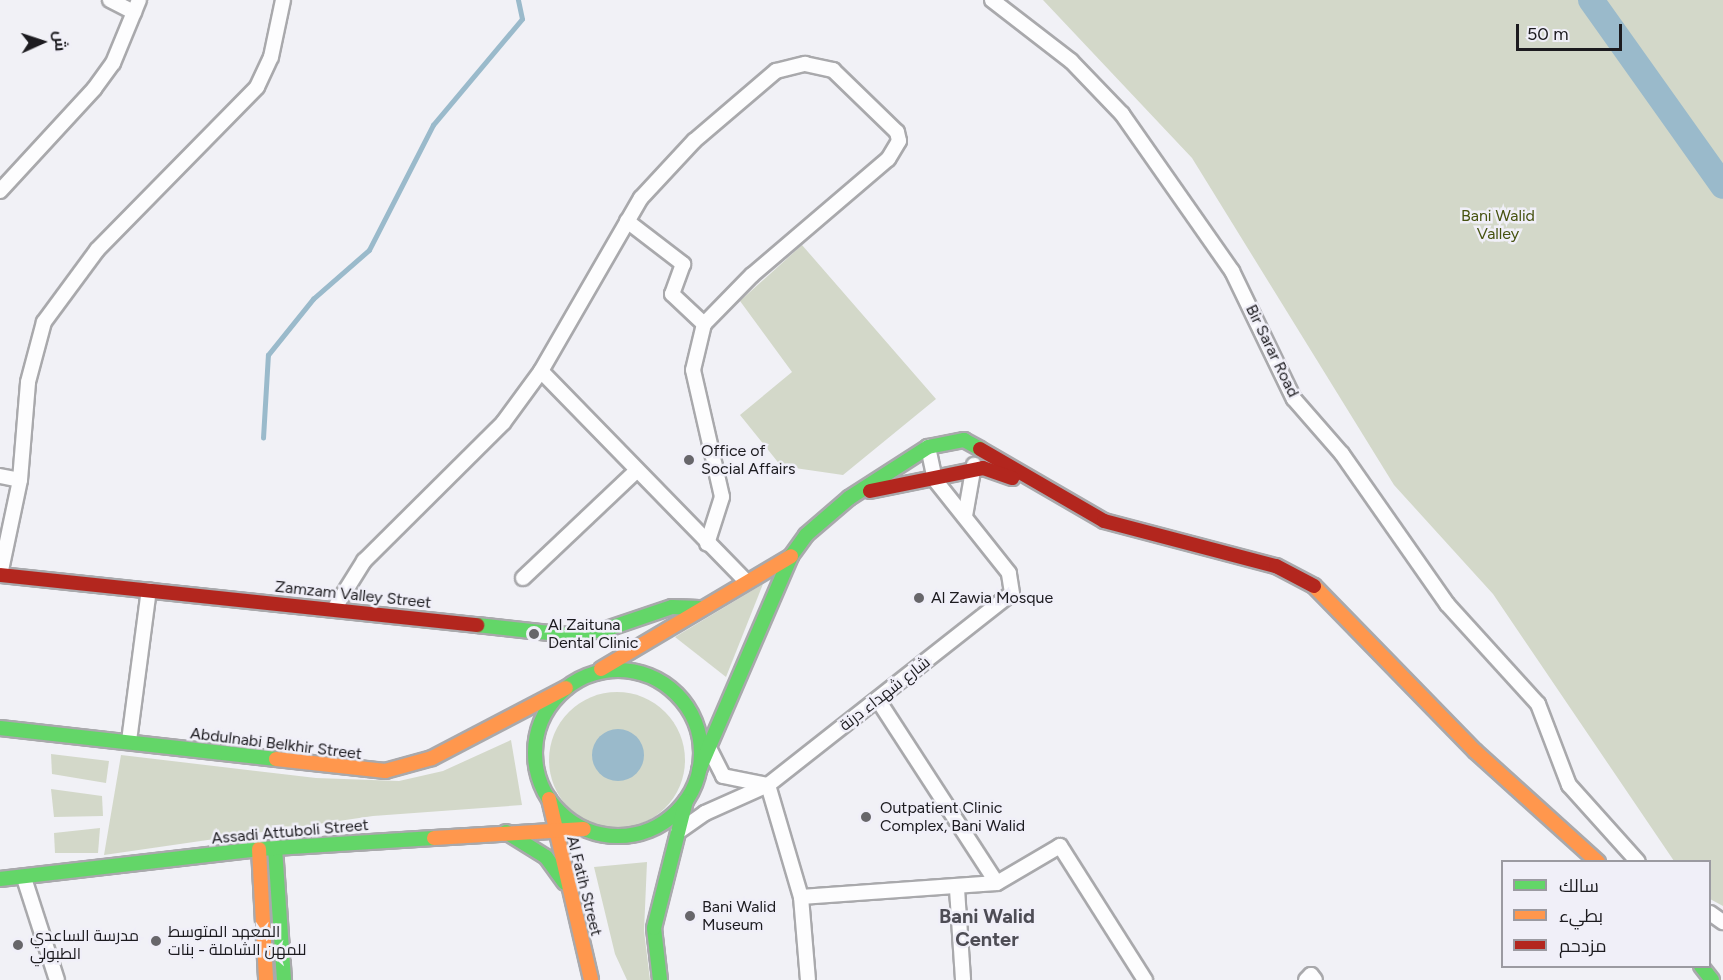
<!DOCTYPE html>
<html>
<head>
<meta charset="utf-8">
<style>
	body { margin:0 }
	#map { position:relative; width:1723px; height:980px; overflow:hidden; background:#f1f1f6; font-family:Figtree,Cairo,sans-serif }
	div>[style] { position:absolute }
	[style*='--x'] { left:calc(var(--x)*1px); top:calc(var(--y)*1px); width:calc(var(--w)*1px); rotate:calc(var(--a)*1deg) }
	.green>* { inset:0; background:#d3d8c9 }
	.round { border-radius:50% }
	.water>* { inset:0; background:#9abacb }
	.stream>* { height:4.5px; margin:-2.25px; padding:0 2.25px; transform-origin:2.25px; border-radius:2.25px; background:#9abacb }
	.river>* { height:26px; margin:-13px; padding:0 13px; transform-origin:13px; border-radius:13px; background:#9abacb }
	.roads { filter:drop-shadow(2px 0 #a9a9ac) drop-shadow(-2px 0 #a9a9ac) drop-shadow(0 2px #a9a9ac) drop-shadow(0 -2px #a9a9ac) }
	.street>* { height:14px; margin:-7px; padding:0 7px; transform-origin:7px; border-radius:7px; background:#fdfdfe }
	.fast>* { height:14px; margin:-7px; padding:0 7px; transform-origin:7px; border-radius:7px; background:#63d668 }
	.fast>.ring { margin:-7px; padding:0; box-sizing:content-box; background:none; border:14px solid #63d668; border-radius:50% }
	.slow>* { height:14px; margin:-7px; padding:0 7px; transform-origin:7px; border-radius:7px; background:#ff974d }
	.jam>* { height:14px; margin:-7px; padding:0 7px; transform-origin:7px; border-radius:7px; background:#b3261e }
	.dots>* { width:16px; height:16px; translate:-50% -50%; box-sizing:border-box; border:3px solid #f0eff8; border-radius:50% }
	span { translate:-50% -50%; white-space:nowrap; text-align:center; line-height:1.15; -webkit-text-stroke:5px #f0eff8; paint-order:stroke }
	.park-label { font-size:16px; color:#465210 }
	.street-label { font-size:16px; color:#1c1b1f }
	.poi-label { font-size:16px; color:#1c1b1f }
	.left { translate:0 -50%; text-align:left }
	.quarter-label { font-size:20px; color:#4e4d55; font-weight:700 }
	.legend { position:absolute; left:1501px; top:860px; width:210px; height:108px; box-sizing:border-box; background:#f0eff8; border:2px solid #9b9aa1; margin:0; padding:8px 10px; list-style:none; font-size:18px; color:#1c1b1f }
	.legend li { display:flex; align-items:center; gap:12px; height:30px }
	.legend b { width:30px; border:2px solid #9b9aa1 }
	.north { position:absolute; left:12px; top:12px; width:60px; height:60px; -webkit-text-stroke:4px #f0eff8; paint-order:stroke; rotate:87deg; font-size:16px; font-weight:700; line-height:24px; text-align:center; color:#1c1b1f }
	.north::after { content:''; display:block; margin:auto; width:21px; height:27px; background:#1c1b1f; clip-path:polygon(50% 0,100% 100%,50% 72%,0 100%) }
	.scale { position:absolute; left:1516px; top:24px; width:106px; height:27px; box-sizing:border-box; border:3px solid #1c1b1f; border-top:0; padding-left:8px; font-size:18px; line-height:21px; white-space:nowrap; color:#1c1b1f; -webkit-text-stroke:4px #f0eff8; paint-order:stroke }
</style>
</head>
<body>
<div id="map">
	<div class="green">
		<i style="clip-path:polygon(1043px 0,1723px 0,1723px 906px,1710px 899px,1710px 862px,1674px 861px,1493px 594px,1394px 485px,1192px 158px)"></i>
		<i style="clip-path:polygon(802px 245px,936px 399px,843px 475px,781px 466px,740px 415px,792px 372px,740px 301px)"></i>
		<i style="clip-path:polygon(763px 584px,726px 677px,675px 637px)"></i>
		<i class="round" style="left:549px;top:692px;width:136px;height:136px"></i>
		<i style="clip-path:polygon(511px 740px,522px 805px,373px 816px,104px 855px,121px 755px,316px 778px,399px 781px,443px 771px)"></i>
		<i style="clip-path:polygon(51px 754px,109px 761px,106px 783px,52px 774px)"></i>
		<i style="clip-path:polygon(51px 789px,102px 796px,103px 816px,54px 817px)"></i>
		<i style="clip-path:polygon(100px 828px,98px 853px,55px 853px,54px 833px)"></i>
		<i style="clip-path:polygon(647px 862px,644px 931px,650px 980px,627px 980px,615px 954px,594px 867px)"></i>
	</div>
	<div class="water">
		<i class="round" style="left:592px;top:729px;width:52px;height:52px"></i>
	</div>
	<div class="stream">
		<i style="--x:263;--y:438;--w:83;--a:-86.6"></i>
		<i style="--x:268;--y:355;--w:72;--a:-51.2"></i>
		<i style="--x:313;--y:299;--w:74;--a:-41.2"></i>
		<i style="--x:369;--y:250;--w:140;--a:-62.9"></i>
		<i style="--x:433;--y:125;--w:138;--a:-50"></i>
		<i style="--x:522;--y:19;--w:19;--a:-102"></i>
	</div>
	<div class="river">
		<i style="--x:1591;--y:0;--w:228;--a:54.6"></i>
	</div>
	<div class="roads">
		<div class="street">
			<i style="--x:110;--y:0;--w:27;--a:27"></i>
			<i style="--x:992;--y:0;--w:100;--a:37.7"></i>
			<i style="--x:1071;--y:61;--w:74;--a:46.1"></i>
			<i style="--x:1122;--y:114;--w:192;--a:55"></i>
			<i style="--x:1232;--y:271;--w:142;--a:64.2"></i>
			<i style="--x:1294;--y:399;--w:73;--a:48.9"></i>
			<i style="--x:1342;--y:454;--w:183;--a:55"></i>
			<i style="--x:1447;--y:604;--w:135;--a:47.7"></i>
			<i style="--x:1538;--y:704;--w:87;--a:69.1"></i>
			<i style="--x:1569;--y:785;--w:103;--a:48.1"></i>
			<i style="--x:0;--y:191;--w:139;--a:-47.3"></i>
			<i style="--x:94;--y:89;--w:32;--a:-54"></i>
			<i style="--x:113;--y:63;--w:68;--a:-67.6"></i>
			<i style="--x:627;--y:221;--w:71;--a:37.5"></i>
			<i style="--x:683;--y:264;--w:32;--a:110"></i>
			<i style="--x:672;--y:294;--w:44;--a:43.2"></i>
			<i style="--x:541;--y:371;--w:200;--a:-60"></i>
			<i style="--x:641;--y:198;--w:78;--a:-47.1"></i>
			<i style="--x:694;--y:141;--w:108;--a:-40.5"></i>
			<i style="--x:776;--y:71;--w:30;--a:-14"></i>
			<i style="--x:805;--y:64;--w:29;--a:12"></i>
			<i style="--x:833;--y:70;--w:89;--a:44.1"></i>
			<i style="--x:897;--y:132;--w:9;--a:77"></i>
			<i style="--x:899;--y:141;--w:21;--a:121"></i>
			<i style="--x:888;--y:159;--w:179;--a:139.5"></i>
			<i style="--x:752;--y:275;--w:69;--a:134.4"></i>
			<i style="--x:704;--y:324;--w:47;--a:103.4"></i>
			<i style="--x:693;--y:370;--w:130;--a:77.1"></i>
			<i style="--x:722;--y:497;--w:49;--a:107.7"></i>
			<i style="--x:0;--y:476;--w:20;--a:11"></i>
			<i style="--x:965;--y:516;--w:52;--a:-80"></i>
			<i style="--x:0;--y:575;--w:97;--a:-78.1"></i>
			<i style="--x:20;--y:480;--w:98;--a:-85.3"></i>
			<i style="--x:28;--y:382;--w:62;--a:-75.1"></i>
			<i style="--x:44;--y:322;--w:89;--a:-53.6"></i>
			<i style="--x:97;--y:250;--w:228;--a:-45.5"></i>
			<i style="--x:257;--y:87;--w:33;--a:-65"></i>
			<i style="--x:271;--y:57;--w:58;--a:-78.1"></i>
			<i style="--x:523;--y:578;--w:154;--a:-43.4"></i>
			<i style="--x:334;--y:609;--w:57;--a:-58"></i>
			<i style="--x:364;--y:561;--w:196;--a:-44.8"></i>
			<i style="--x:503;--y:423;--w:64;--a:-53.8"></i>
			<i style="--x:541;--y:371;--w:291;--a:45.7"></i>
			<i style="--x:878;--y:700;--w:218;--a:57"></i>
			<i style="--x:129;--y:741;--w:152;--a:-82.5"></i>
			<i style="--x:710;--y:750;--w:29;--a:63"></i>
			<i style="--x:723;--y:776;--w:46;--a:11.3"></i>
			<i style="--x:768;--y:785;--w:117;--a:73.6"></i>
			<i style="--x:801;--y:897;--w:83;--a:85.2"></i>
			<i style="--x:678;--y:832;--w:33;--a:-35"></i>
			<i style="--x:705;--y:813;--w:69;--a:-24"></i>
			<i style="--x:768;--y:785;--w:310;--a:-38.2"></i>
			<i style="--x:1012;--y:593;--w:20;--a:-99"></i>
			<i style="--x:1009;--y:573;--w:119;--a:-128.5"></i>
			<i style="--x:935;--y:480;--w:34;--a:-102"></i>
			<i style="--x:24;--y:878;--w:107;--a:72.1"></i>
			<i style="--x:957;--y:889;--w:91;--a:86.2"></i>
			<i style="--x:801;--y:897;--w:196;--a:-4.1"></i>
			<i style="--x:997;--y:883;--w:73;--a:-30.4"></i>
			<i style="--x:1060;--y:846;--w:159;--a:57.6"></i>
			<i style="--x:1710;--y:913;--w:16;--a:35"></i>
			<i style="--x:1306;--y:980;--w:7;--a:-45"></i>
			<i style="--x:1311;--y:975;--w:6;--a:51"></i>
		</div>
		<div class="fast">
			<i style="--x:477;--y:625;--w:91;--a:6.3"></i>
			<i style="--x:567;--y:635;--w:37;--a:-8"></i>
			<i style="--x:604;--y:630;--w:72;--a:-18.7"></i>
			<i style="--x:672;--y:607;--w:27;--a:2"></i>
			<i class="ring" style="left:535px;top:670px;width:152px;height:152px"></i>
			<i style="--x:0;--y:728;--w:278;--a:6.4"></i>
			<i style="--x:699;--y:770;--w:233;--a:-66.7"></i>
			<i style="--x:791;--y:556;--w:26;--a:-54"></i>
			<i style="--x:806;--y:535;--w:57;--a:-40.7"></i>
			<i style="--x:849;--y:498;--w:94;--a:-32.8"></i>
			<i style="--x:928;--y:447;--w:37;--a:-11"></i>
			<i style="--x:964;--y:440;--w:18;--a:29"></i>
			<i style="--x:506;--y:832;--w:47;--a:32"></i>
			<i style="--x:546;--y:857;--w:32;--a:54"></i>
			<i style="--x:275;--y:848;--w:132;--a:86.1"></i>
			<i style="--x:0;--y:879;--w:261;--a:-6.6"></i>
			<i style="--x:259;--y:849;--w:175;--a:-3.6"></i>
			<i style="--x:1701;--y:966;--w:18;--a:52"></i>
			<i style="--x:660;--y:980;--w:52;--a:-96.6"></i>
			<i style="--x:654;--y:928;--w:131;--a:-75.9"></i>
		</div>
		<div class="slow">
			<i style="--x:1314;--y:586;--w:231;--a:45.7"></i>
			<i style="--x:1475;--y:751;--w:166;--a:42.1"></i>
			<i style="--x:601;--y:669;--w:221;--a:-30.7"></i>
			<i style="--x:276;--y:759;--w:110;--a:6.3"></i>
			<i style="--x:385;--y:771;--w:49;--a:-15.5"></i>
			<i style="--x:432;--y:758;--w:151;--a:-27.6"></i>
			<i style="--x:549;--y:799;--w:186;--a:76.9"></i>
			<i style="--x:434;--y:838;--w:150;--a:-3.4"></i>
			<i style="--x:259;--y:849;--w:131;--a:86.9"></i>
		</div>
		<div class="jam">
			<i style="--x:980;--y:449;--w:143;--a:30.1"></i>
			<i style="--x:1104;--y:521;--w:178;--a:14.7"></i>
			<i style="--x:1276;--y:566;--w:43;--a:27.8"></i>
			<i style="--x:870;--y:491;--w:115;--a:-11.5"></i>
			<i style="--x:983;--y:468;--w:31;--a:19"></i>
			<i style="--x:0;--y:575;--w:480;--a:6"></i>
		</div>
	</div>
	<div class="dots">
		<i style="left:689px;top:460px;background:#67666a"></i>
		<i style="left:919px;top:598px;background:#67666a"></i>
		<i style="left:534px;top:634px;background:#67666a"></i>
		<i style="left:866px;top:817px;background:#67666a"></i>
		<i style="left:690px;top:916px;background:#67666a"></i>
		<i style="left:156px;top:941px;background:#67666a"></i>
		<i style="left:18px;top:945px;background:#67666a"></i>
	</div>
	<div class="park-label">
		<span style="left:1498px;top:225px">Bani Walid<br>Valley</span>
	</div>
	<div class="street-label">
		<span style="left:1272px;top:351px;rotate:64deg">Bir Sarar Road</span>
		<span style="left:353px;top:595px;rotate:6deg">Zamzam Valley Street</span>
		<span style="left:885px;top:694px;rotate:-38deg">شارع شهداء درنة</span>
		<span style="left:276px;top:744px;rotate:7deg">Abdulnabi Belkhir Street</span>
		<span style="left:290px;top:832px;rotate:-5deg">Assadi Attuboli Street</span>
		<span style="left:584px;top:886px;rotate:76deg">Al Fatih Street</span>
	</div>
	<div class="poi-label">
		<span class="left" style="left:701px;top:460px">Office of<br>Social Affairs</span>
		<span class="left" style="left:931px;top:598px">Al Zawia Mosque</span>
		<span class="left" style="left:548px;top:634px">Al Zaituna<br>Dental Clinic</span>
		<span class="left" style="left:880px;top:817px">Outpatient Clinic<br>Complex, Bani Walid</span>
		<span class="left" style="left:702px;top:916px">Bani Walid<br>Museum</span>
		<span class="left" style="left:168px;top:941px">المعهد المتوسط<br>للمهن الشاملة - بنات</span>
		<span class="left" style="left:30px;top:945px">مدرسة الساعدي<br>الطبولي</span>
	</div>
	<div class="quarter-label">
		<span style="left:987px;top:928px">Bani Walid<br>Center</span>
	</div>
	<ul class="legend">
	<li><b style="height:8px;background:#63d668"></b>سالك</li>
	<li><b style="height:8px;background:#ff974d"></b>بطيء</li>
	<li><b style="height:8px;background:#b3261e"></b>مزدحم</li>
	</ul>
	<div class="north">ش</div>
	<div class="scale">50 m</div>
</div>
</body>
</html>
